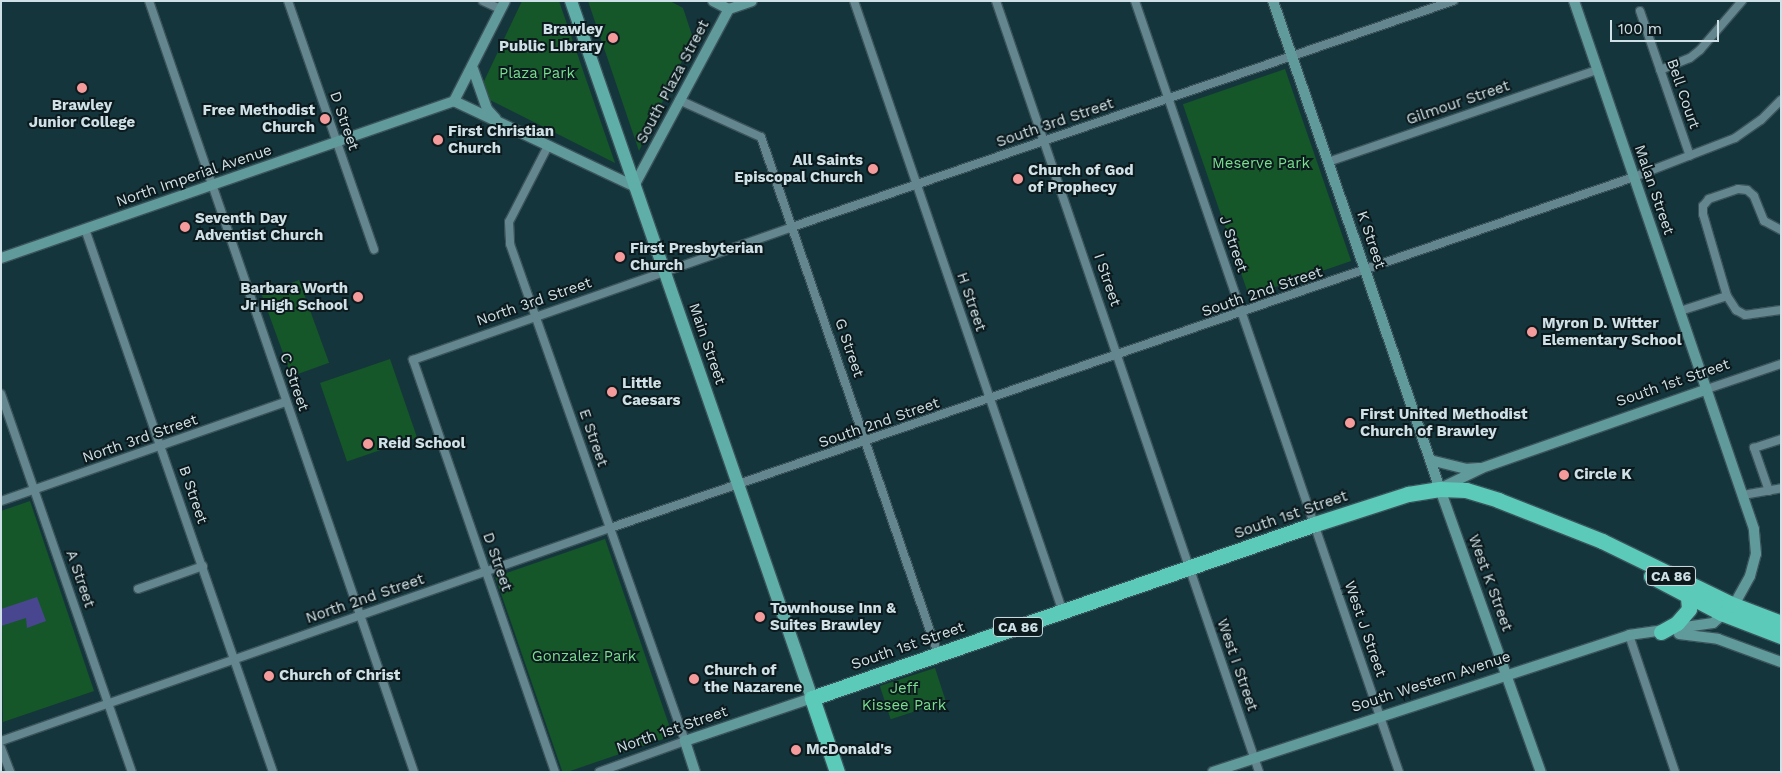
<!DOCTYPE html>
<html>
<head>
<meta charset="utf-8">
<style>
	body { margin:0 }
	#map { position:relative; width:1782px; height:773px; overflow:hidden; background:#14353c; font-family:"Work Sans",sans-serif }
	div>[style] { position:absolute }
	[style*='--x'] { left:calc(var(--x)*1px); top:calc(var(--y)*1px); width:calc(var(--w)*1px); rotate:calc(var(--a)*1deg) }
	.green>* { inset:0; background:#165729; transform-origin:0 0 }
	.water>* { inset:0; background:#47468f }
	.roads { filter:drop-shadow(1px 0 #3a535a) drop-shadow(-1px 0 #3a535a) drop-shadow(0 1px #3a535a) drop-shadow(0 -1px #3a535a) }
	.street>* { height:8px; margin:-4px; padding:0 4px; transform-origin:4px; border-radius:4px; background:#64868e }
	.secondary>* { height:10px; margin:-5px; padding:0 5px; transform-origin:5px; border-radius:5px; background:#619a9b }
	.primary>* { height:12px; margin:-6px; padding:0 6px; transform-origin:6px; border-radius:6px; background:#5fafa8 }
	.highway>* { height:15px; margin:-7.5px; padding:0 7.5px; transform-origin:7.5px; border-radius:7.5px; background:#5bcab9 }
	.dots>* { width:14px; height:14px; translate:-50% -50%; box-sizing:border-box; border:2px solid #0c1a1d; border-radius:50% }
	span { translate:-50% -50%; white-space:nowrap; text-align:center; line-height:1.15; -webkit-text-stroke:4px #0c1a1d; paint-order:stroke }
	.shield-label span { padding:1px 4px; background:#0c1a1d; border:1px solid; border-radius:4px; -webkit-text-stroke-width:0 }
	.shield-label { font-size:14px; color:#cfe1e6; font-weight:700 }
	.poi-label { font-size:15px; color:#cfe1e6; font-weight:700 }
	.right { translate:-100% -50%; text-align:right }
	.left { translate:0 -50%; text-align:left }
	.park-label { font-size:15px; color:#79de8e }
	.street-label { font-size:15px; color:#cfe1e6 }
	.frame { position:absolute; inset:0; border:2px solid #cfe1e6; pointer-events:none }
	.scale { position:absolute; left:1610px; top:20px; width:109px; height:22px; box-sizing:border-box; border:2px solid #cfe1e6; border-top:0; padding-left:6px; font-size:15px; line-height:18px; white-space:nowrap; color:#cfe1e6; -webkit-text-stroke:4px #0c1a1d; paint-order:stroke }
</style>
</head>
<body>
<div id="map">
	<div class="green">
		<i style="clip-path:polygon(522px 1px,559px 1px,615px 163px,478px 94px)"></i>
		<i style="clip-path:polygon(588px 1px,670px 1px,683px 8px,693px 38px,639px 151px)"></i>
		<i style="left:1285px;top:69px;width:203px;height:108px;rotate:71deg"></i>
		<i style="left:299px;top:280px;width:88px;height:40px;rotate:70deg"></i>
		<i style="left:390px;top:359px;width:83px;height:74px;rotate:71deg"></i>
		<i style="clip-path:polygon(30px 501px,94px 691px,3px 722px,1px 511px)"></i>
		<i style="left:605px;top:539px;width:208px;height:116px;rotate:71deg"></i>
		<i style="left:935px;top:668px;width:35px;height:58px;rotate:72deg"></i>
	</div>
	<div class="water">
		<i style="clip-path:polygon(37px 597px,46px 621px,27px 628px,26px 618px,1px 626px,1px 609px)"></i>
	</div>
	<div class="roads">
		<div class="street">
			<i style="--x:149;--y:1;--w:815;--a:71.03"></i>
			<i style="--x:288;--y:1;--w:263;--a:70.9"></i>
			<i style="--x:483;--y:1;--w:19;--a:25"></i>
			<i style="--x:854;--y:1;--w:646;--a:71.12"></i>
			<i style="--x:996;--y:1;--w:815;--a:71.16"></i>
			<i style="--x:1135;--y:1;--w:815;--a:71.1"></i>
			<i style="--x:1640;--y:11;--w:153;--a:71"></i>
			<i style="--x:1660;--y:70;--w:32;--a:-22"></i>
			<i style="--x:1690;--y:58;--w:13;--a:-39"></i>
			<i style="--x:1700;--y:50;--w:65;--a:-49.4"></i>
			<i style="--x:679;--y:100;--w:90;--a:24.3"></i>
			<i style="--x:761;--y:137;--w:546;--a:71.1"></i>
			<i style="--x:548;--y:146;--w:85;--a:117.2"></i>
			<i style="--x:509;--y:222;--w:22;--a:87"></i>
			<i style="--x:510;--y:244;--w:527;--a:70.6"></i>
			<i style="--x:685;--y:741;--w:91;--a:160.2"></i>
			<i style="--x:1328;--y:162;--w:284;--a:-18.9"></i>
			<i style="--x:85;--y:229;--w:575;--a:70.9"></i>
			<i style="--x:1781;--y:230;--w:19;--a:-152"></i>
			<i style="--x:1764;--y:221;--w:27;--a:-112"></i>
			<i style="--x:1754;--y:196;--w:9;--a:-139"></i>
			<i style="--x:1747;--y:190;--w:9;--a:-174"></i>
			<i style="--x:1738;--y:189;--w:31;--a:161"></i>
			<i style="--x:1709;--y:199;--w:9;--a:131"></i>
			<i style="--x:1703;--y:206;--w:8;--a:90"></i>
			<i style="--x:1703;--y:214;--w:85;--a:73.7"></i>
			<i style="--x:1727;--y:296;--w:17;--a:57"></i>
			<i style="--x:1736;--y:310;--w:10;--a:29"></i>
			<i style="--x:1745;--y:315;--w:36;--a:-8"></i>
			<i style="--x:1680;--y:311;--w:49;--a:-17.7"></i>
			<i style="--x:1707;--y:389;--w:78;--a:-18.7"></i>
			<i style="--x:1;--y:394;--w:400;--a:70.9"></i>
			<i style="--x:1769;--y:491;--w:46;--a:-109.2"></i>
			<i style="--x:1754;--y:448;--w:28;--a:-18"></i>
			<i style="--x:1743;--y:495;--w:39;--a:-10"></i>
			<i style="--x:1;--y:501;--w:302;--a:-19.2"></i>
			<i style="--x:138;--y:589;--w:69;--a:-19.5"></i>
			<i style="--x:1629;--y:635;--w:145;--a:71.4"></i>
			<i style="--x:1;--y:741;--w:645;--a:-19.28"></i>
			<i style="--x:610;--y:528;--w:1082;--a:-18.92"></i>
			<i style="--x:1634;--y:177;--w:108;--a:-21.1"></i>
			<i style="--x:1735;--y:138;--w:32;--a:-35"></i>
			<i style="--x:1761;--y:120;--w:28;--a:-45"></i>
			<i style="--x:1;--y:748;--w:26;--a:69"></i>
			<i style="--x:555;--y:772;--w:436;--a:-109"></i>
			<i style="--x:413;--y:360;--w:402;--a:-19.3"></i>
			<i style="--x:792;--y:227;--w:699;--a:-18.88"></i>
		</div>
		<div class="secondary">
			<i style="--x:713;--y:1;--w:18;--a:27"></i>
			<i style="--x:1273;--y:1;--w:516;--a:71.11"></i>
			<i style="--x:1440;--y:489;--w:300;--a:70.4"></i>
			<i style="--x:729;--y:9;--w:24;--a:-19"></i>
			<i style="--x:473;--y:69;--w:42;--a:70.7"></i>
			<i style="--x:487;--y:109;--w:13;--a:48"></i>
			<i style="--x:454;--y:101;--w:199;--a:25.3"></i>
			<i style="--x:634;--y:186;--w:201;--a:-61.8"></i>
			<i style="--x:454;--y:101;--w:112;--a:-63"></i>
			<i style="--x:1;--y:258;--w:479;--a:-19.1"></i>
			<i style="--x:1430;--y:460;--w:36;--a:14"></i>
			<i style="--x:1465;--y:469;--w:14;--a:-4"></i>
			<i style="--x:1443;--y:487;--w:43;--a:-26"></i>
			<i style="--x:1482;--y:468;--w:238;--a:-19.3"></i>
			<i style="--x:1679;--y:634;--w:39;--a:7"></i>
			<i style="--x:1718;--y:639;--w:67;--a:20.1"></i>
			<i style="--x:695;--y:772;--w:33;--a:-108"></i>
			<i style="--x:685;--y:741;--w:134;--a:-18.7"></i>
			<i style="--x:1213;--y:772;--w:438;--a:-18.2"></i>
			<i style="--x:1629;--y:635;--w:85;--a:-8.1"></i>
			<i style="--x:1713;--y:623;--w:28;--a:-41"></i>
			<i style="--x:1734;--y:605;--w:33;--a:-61"></i>
			<i style="--x:1750;--y:576;--w:23;--a:-75"></i>
			<i style="--x:1756;--y:554;--w:25;--a:-95"></i>
			<i style="--x:1754;--y:529;--w:558;--a:-108.82"></i>
		</div>
		<div class="primary">
			<i style="--x:571;--y:1;--w:737;--a:70.93"></i>
		</div>
		<div class="highway">
			<i style="--x:1651;--y:576;--w:79;--a:27.9"></i>
			<i style="--x:1721;--y:613;--w:64;--a:21"></i>
			<i style="--x:1661;--y:632;--w:18;--a:-29"></i>
			<i style="--x:1677;--y:623;--w:18;--a:-49"></i>
			<i style="--x:1689;--y:609;--w:11;--a:-95"></i>
			<i style="--x:837;--y:772;--w:78;--a:-108.7"></i>
			<i style="--x:812;--y:698;--w:532;--a:-19.08"></i>
			<i style="--x:1315;--y:524;--w:98;--a:-17.9"></i>
			<i style="--x:1408;--y:494;--w:32;--a:-9"></i>
			<i style="--x:1440;--y:489;--w:26;--a:2"></i>
			<i style="--x:1466;--y:490;--w:34;--a:17"></i>
			<i style="--x:1498;--y:500;--w:112;--a:21.5"></i>
			<i style="--x:1602;--y:541;--w:141;--a:26"></i>
			<i style="--x:1729;--y:603;--w:56;--a:21"></i>
		</div>
	</div>
	<div class="dots">
		<i style="left:613px;top:38px;background:#f59b9b"></i>
		<i style="left:82px;top:88px;background:#f59b9b"></i>
		<i style="left:325px;top:119px;background:#f59b9b"></i>
		<i style="left:438px;top:140px;background:#f59b9b"></i>
		<i style="left:873px;top:169px;background:#f59b9b"></i>
		<i style="left:1018px;top:179px;background:#f59b9b"></i>
		<i style="left:185px;top:227px;background:#f59b9b"></i>
		<i style="left:620px;top:257px;background:#f59b9b"></i>
		<i style="left:358px;top:297px;background:#f59b9b"></i>
		<i style="left:1532px;top:332px;background:#f59b9b"></i>
		<i style="left:612px;top:392px;background:#f59b9b"></i>
		<i style="left:1350px;top:423px;background:#f59b9b"></i>
		<i style="left:368px;top:444px;background:#f59b9b"></i>
		<i style="left:1564px;top:475px;background:#f59b9b"></i>
		<i style="left:760px;top:617px;background:#f59b9b"></i>
		<i style="left:269px;top:676px;background:#f59b9b"></i>
		<i style="left:694px;top:679px;background:#f59b9b"></i>
		<i style="left:796px;top:750px;background:#f59b9b"></i>
	</div>
	<div class="shield-label">
		<span style="left:1671px;top:576px">CA 86</span>
		<span style="left:1018px;top:627px">CA 86</span>
	</div>
	<div class="poi-label">
		<span class="right" style="left:603px;top:38px">Brawley<br>Public LIbrary</span>
		<span style="left:82px;top:114px">Brawley<br>Junior College</span>
		<span class="right" style="left:315px;top:119px">Free Methodist<br>Church</span>
		<span class="left" style="left:448px;top:140px">First Christian<br>Church</span>
		<span class="right" style="left:863px;top:169px">All Saints<br>Episcopal Church</span>
		<span class="left" style="left:1028px;top:179px">Church of God<br>of Prophecy</span>
		<span class="left" style="left:195px;top:227px">Seventh Day<br>Adventist Church</span>
		<span class="left" style="left:630px;top:257px">First Presbyterian<br>Church</span>
		<span class="right" style="left:348px;top:297px">Barbara Worth<br>Jr High School</span>
		<span class="left" style="left:1542px;top:332px">Myron D. Witter<br>Elementary School</span>
		<span class="left" style="left:622px;top:392px">Little<br>Caesars</span>
		<span class="left" style="left:1360px;top:423px">First United Methodist<br>Church of Brawley</span>
		<span class="left" style="left:378px;top:444px">Reid School</span>
		<span class="left" style="left:1574px;top:475px">Circle K</span>
		<span class="left" style="left:770px;top:617px">Townhouse Inn &amp;<br>Suites Brawley</span>
		<span class="left" style="left:704px;top:679px">Church of<br>the Nazarene</span>
		<span class="left" style="left:279px;top:676px">Church of Christ</span>
		<span class="left" style="left:806px;top:750px">McDonald's</span>
	</div>
	<div class="park-label">
		<span style="left:537px;top:74px">Plaza Park</span>
		<span style="left:1261px;top:164px">Meserve Park</span>
		<span style="left:584px;top:657px">Gonzalez Park</span>
		<span style="left:904px;top:697px">Jeff<br>Kissee Park</span>
	</div>
	<div class="street-label">
		<span style="left:673px;top:82px;rotate:-62deg">South Plaza Street</span>
		<span style="left:1683px;top:94px;rotate:71deg">Bell Court</span>
		<span style="left:1458px;top:103px;rotate:-19deg">Gilmour Street</span>
		<span style="left:344px;top:121px;rotate:71deg">D Street</span>
		<span style="left:1055px;top:123px;rotate:-19deg">South 3rd Street</span>
		<span style="left:194px;top:176px;rotate:-19deg">North Imperial Avenue</span>
		<span style="left:1654px;top:190px;rotate:71deg">Malan Street</span>
		<span style="left:1371px;top:240px;rotate:71deg">K Street</span>
		<span style="left:1233px;top:244px;rotate:71deg">J Street</span>
		<span style="left:1107px;top:280px;rotate:71deg">I Street</span>
		<span style="left:1262px;top:292px;rotate:-19deg">South 2nd Street</span>
		<span style="left:534px;top:302px;rotate:-19deg">North 3rd Street</span>
		<span style="left:971px;top:302px;rotate:71deg">H Street</span>
		<span style="left:707px;top:344px;rotate:71deg">Main Street</span>
		<span style="left:849px;top:348px;rotate:71deg">G Street</span>
		<span style="left:294px;top:382px;rotate:71deg">C Street</span>
		<span style="left:1673px;top:383px;rotate:-19deg">South 1st Street</span>
		<span style="left:879px;top:423px;rotate:-19deg">South 2nd Street</span>
		<span style="left:593px;top:438px;rotate:71deg">E Street</span>
		<span style="left:140px;top:439px;rotate:-19deg">North 3rd Street</span>
		<span style="left:193px;top:495px;rotate:71deg">B Street</span>
		<span style="left:1291px;top:515px;rotate:-19deg">South 1st Street</span>
		<span style="left:497px;top:562px;rotate:71deg">D Street</span>
		<span style="left:80px;top:579px;rotate:71deg">A Street</span>
		<span style="left:1490px;top:583px;rotate:70deg">West K Street</span>
		<span style="left:365px;top:599px;rotate:-19deg">North 2nd Street</span>
		<span style="left:1365px;top:629px;rotate:71deg">West J Street</span>
		<span style="left:908px;top:646px;rotate:-19deg">South 1st Street</span>
		<span style="left:1237px;top:665px;rotate:71deg">West I Street</span>
		<span style="left:1431px;top:682px;rotate:-18deg">South Western Avenue</span>
		<span style="left:672px;top:730px;rotate:-19deg">North 1st Street</span>
	</div>
	<div class="frame"></div>
	<div class="scale">100 m</div>
</div>
</body>
</html>
